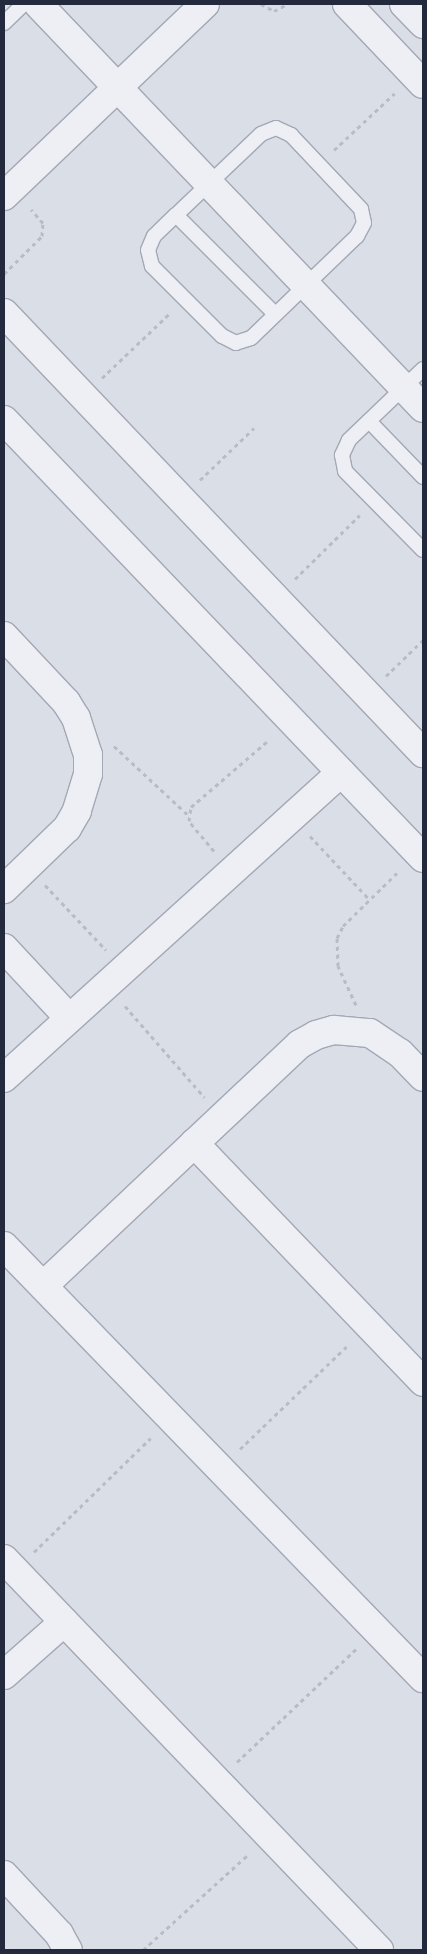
<!DOCTYPE html>
<html>
<head>
<meta charset="utf-8">
<style>
	body { margin:0 }
	#map { position:relative; width:427px; height:1954px; overflow:hidden; background:#dadee7; font-family:Raleway,sans-serif }
	div>[style] { position:absolute }
	[style*='--x'] { left:calc(var(--x)*1px); top:calc(var(--y)*1px); width:calc(var(--w)*1px); rotate:calc(var(--a)*1deg) }
	.path>* { height:3px; margin-top:-1.5px; transform-origin:0; background:repeating-linear-gradient(90deg,#b8bcc5 0 4px,transparent 0 8px) }
	.roads { filter:drop-shadow(1px 0 #a3a8b4) drop-shadow(-1px 0 #a3a8b4) drop-shadow(0 1px #a3a8b4) drop-shadow(0 -1px #a3a8b4) }
	.lane>* { height:14px; margin:-7px; padding:0 7px; transform-origin:7px; border-radius:7px; background:#edeff5 }
	.street>* { height:28px; margin:-14px; padding:0 14px; transform-origin:14px; border-radius:14px; background:#edeff5 }
	span { translate:-50% -50%; white-space:nowrap; text-align:center; line-height:1.15; -webkit-text-stroke:4px #e9edf5; paint-order:stroke }
	.frame { position:absolute; inset:0; border:5px solid #232a3e; pointer-events:none }
</style>
</head>
<body>
<div id="map">
	<div class="path">
		<i style="--x:261;--y:4;--w:15;--a:28"></i>
		<i style="--x:274;--y:11;--w:16;--a:-27"></i>
		<i style="--x:334;--y:150;--w:83;--a:-43.1"></i>
		<i style="--x:4;--y:274;--w:54;--a:-45"></i>
		<i style="--x:42;--y:236;--w:13;--a:-86"></i>
		<i style="--x:43;--y:223;--w:18;--a:-131"></i>
		<i style="--x:102;--y:378;--w:94;--a:-43.7"></i>
		<i style="--x:200;--y:480;--w:75;--a:-43.9"></i>
		<i style="--x:295;--y:579;--w:91;--a:-44.6"></i>
		<i style="--x:386;--y:676;--w:52;--a:-44.2"></i>
		<i style="--x:114;--y:746;--w:100;--a:43"></i>
		<i style="--x:310;--y:836;--w:86;--a:46.9"></i>
		<i style="--x:214;--y:851;--w:39;--a:-130"></i>
		<i style="--x:189;--y:821;--w:14;--a:-82"></i>
		<i style="--x:191;--y:807;--w:104;--a:-40.7"></i>
		<i style="--x:45;--y:885;--w:89;--a:46.8"></i>
		<i style="--x:356;--y:1005;--w:43;--a:-114.8"></i>
		<i style="--x:338;--y:966;--w:28;--a:-92"></i>
		<i style="--x:337;--y:938;--w:13;--a:-63"></i>
		<i style="--x:343;--y:926;--w:77;--a:-44.5"></i>
		<i style="--x:125;--y:1006;--w:121;--a:49"></i>
		<i style="--x:240;--y:1449;--w:151;--a:-43.9"></i>
		<i style="--x:34;--y:1552;--w:163;--a:-44.3"></i>
		<i style="--x:237;--y:1762;--w:164;--a:-43.5"></i>
		<i style="--x:143;--y:1950;--w:143;--a:-42.2"></i>
	</div>
	<div class="roads">
		<div class="lane">
			<i style="--x:4;--y:23;--w:28;--a:-44"></i>
			<i style="--x:276;--y:128;--w:17;--a:25"></i>
			<i style="--x:291;--y:135;--w:102;--a:46.6"></i>
			<i style="--x:361;--y:209;--w:14;--a:78"></i>
			<i style="--x:364;--y:223;--w:15;--a:118"></i>
			<i style="--x:357;--y:236;--w:147;--a:136.1"></i>
			<i style="--x:251;--y:338;--w:16;--a:162"></i>
			<i style="--x:236;--y:343;--w:16;--a:-153"></i>
			<i style="--x:222;--y:336;--w:99;--a:-135"></i>
			<i style="--x:152;--y:266;--w:16;--a:-104"></i>
			<i style="--x:148;--y:250;--w:15;--a:-67"></i>
			<i style="--x:154;--y:236;--w:30;--a:-44"></i>
			<i style="--x:176;--y:215;--w:117;--a:-43.6"></i>
			<i style="--x:261;--y:134;--w:16;--a:-22"></i>
			<i style="--x:176;--y:215;--w:140;--a:45"></i>
			<i style="--x:423;--y:369;--w:103;--a:136.2"></i>
			<i style="--x:349;--y:440;--w:17;--a:115"></i>
			<i style="--x:342;--y:455;--w:16;--a:79"></i>
			<i style="--x:345;--y:471;--w:111;--a:45.4"></i>
			<i style="--x:369;--y:421;--w:78;--a:46"></i>
		</div>
		<div class="street">
			<i style="--x:38;--y:4;--w:558;--a:46.38"></i>
			<i style="--x:347;--y:4;--w:110;--a:46.5"></i>
			<i style="--x:404;--y:4;--w:28;--a:46"></i>
			<i style="--x:4;--y:196;--w:278;--a:-43.7"></i>
			<i style="--x:4;--y:313;--w:608;--a:46.4"></i>
			<i style="--x:4;--y:420;--w:606;--a:46.27"></i>
			<i style="--x:4;--y:636;--w:91;--a:46.8"></i>
			<i style="--x:66;--y:702;--w:19;--a:58"></i>
			<i style="--x:76;--y:718;--w:39;--a:72"></i>
			<i style="--x:88;--y:755;--w:19;--a:90"></i>
			<i style="--x:88;--y:774;--w:39;--a:107"></i>
			<i style="--x:77;--y:811;--w:20;--a:120"></i>
			<i style="--x:67;--y:828;--w:88;--a:135.9"></i>
			<i style="--x:4;--y:948;--w:96;--a:47.1"></i>
			<i style="--x:4;--y:1078;--w:455;--a:-42.2"></i>
			<i style="--x:194;--y:1143;--w:331;--a:46.2"></i>
			<i style="--x:4;--y:1246;--w:602;--a:45.88"></i>
			<i style="--x:43;--y:1286;--w:353;--a:-43.3"></i>
			<i style="--x:300;--y:1044;--w:18;--a:-29"></i>
			<i style="--x:316;--y:1035;--w:19;--a:-16"></i>
			<i style="--x:334;--y:1030;--w:36;--a:5"></i>
			<i style="--x:370;--y:1033;--w:36;--a:34"></i>
			<i style="--x:400;--y:1053;--w:33;--a:46"></i>
			<i style="--x:4;--y:1559;--w:542;--a:46.2"></i>
			<i style="--x:4;--y:1675;--w:80;--a:-41.5"></i>
			<i style="--x:4;--y:1875;--w:81;--a:47"></i>
			<i style="--x:59;--y:1934;--w:18;--a:61"></i>
		</div>
	</div>
	<div class="frame"></div>
</div>
</body>
</html>
